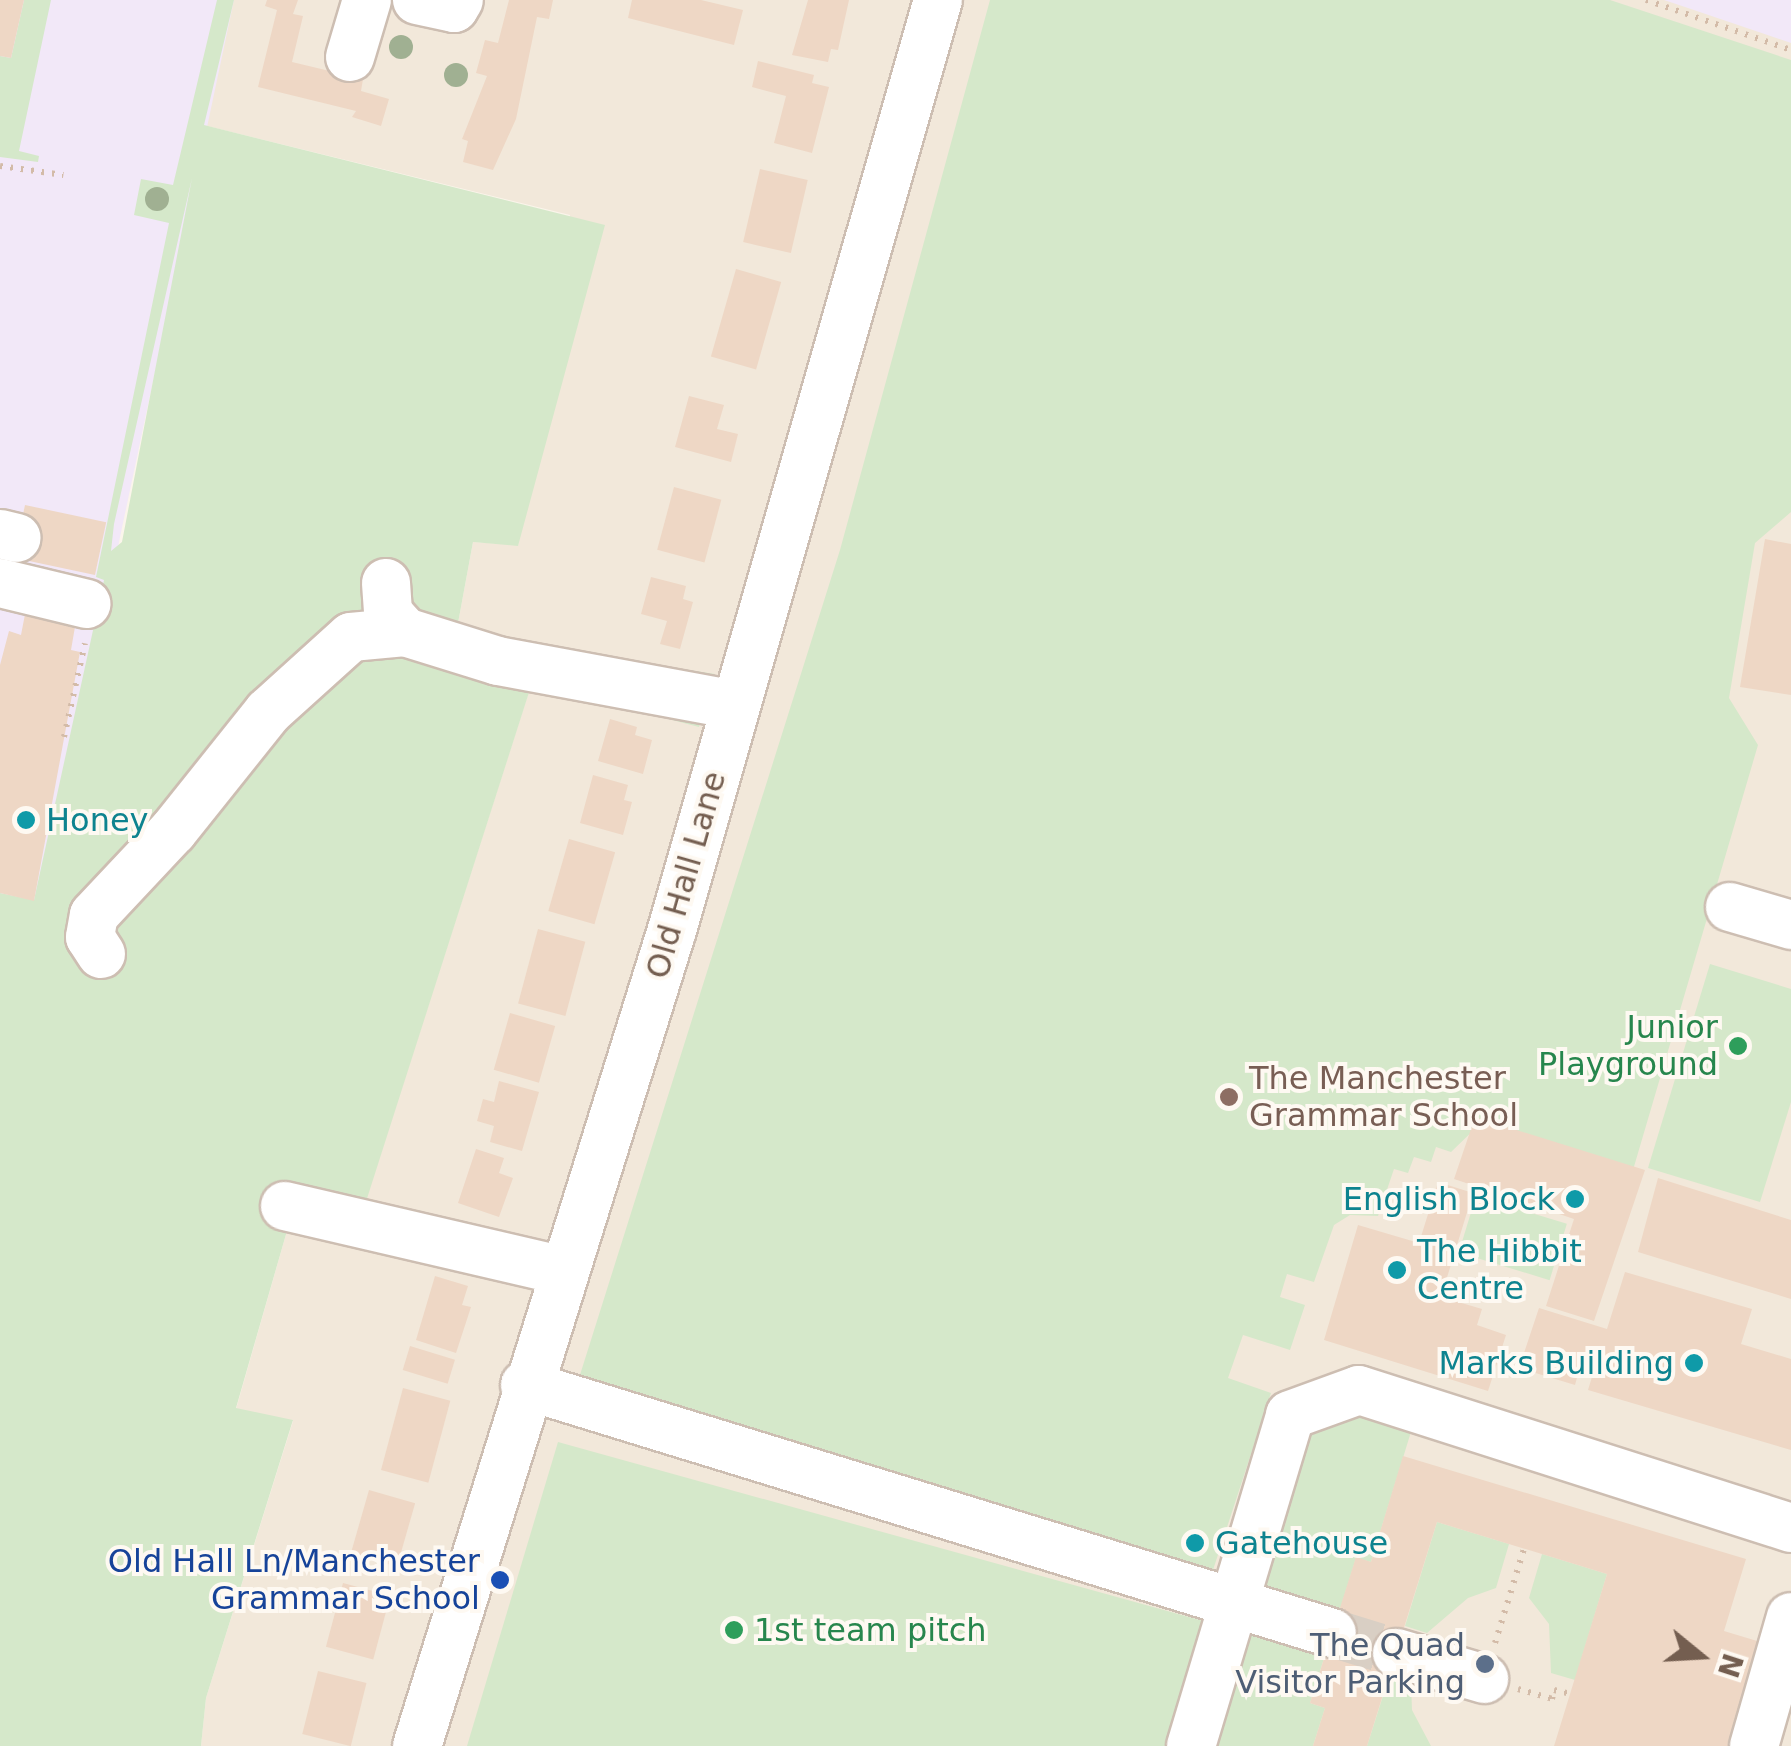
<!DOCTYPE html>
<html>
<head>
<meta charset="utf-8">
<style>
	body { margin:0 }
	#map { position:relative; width:1791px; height:1746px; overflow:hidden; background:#fbf5eb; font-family:"DejaVu Sans",sans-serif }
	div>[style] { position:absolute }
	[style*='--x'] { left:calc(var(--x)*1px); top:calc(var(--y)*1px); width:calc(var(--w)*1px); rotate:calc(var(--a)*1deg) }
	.residential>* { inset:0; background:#f2e8da }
	.education>* { inset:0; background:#f2e8f8 }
	.green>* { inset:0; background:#d5e8ca; transform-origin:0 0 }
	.building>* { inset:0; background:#eed7c5; transform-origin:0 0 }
	.round { border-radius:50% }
	.minor-tunnel>* { height:48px; margin-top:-24px; transform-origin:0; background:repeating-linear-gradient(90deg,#d9cfc4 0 48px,transparent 0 72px) }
	.path>* { height:6px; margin-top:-3px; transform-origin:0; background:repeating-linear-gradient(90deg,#d3bba8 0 2.5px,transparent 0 10.5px) }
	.roads { filter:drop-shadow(2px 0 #cdbeb2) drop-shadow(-2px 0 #cdbeb2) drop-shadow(0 2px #cdbeb2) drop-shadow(0 -2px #cdbeb2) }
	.minor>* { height:48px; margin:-24px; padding:0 24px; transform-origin:24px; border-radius:24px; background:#fff }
	.trees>* { width:24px; height:24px; margin:-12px; border-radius:50%; background:#a0b092 }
	.dots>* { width:28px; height:28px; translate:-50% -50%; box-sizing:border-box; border:5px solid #fef9f2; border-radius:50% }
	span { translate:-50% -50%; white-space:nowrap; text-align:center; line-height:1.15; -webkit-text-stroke:8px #fef9f2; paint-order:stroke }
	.culture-label { font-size:32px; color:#0d838f }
	.left { translate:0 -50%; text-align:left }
	.right { translate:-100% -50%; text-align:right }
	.street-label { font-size:32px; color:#745e50 }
	.leisure-label { font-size:32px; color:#27864d }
	.education-label { font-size:32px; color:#785e54 }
	.transit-label { font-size:32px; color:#164399 }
	.service-label { font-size:32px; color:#4e5e75 }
	.north { position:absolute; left:1651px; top:1606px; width:100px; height:100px; -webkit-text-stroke:8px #fef9f2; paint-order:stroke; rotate:108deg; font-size:28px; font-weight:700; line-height:40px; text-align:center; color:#745e50 }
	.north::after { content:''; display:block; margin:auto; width:35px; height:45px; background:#745e50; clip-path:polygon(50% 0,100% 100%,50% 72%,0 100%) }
</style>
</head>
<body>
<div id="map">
	<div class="residential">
		<i style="clip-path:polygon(0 0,1791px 0,1791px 1746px,201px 1746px,206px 1698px,293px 1421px,236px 1409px,291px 1217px,362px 1212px,532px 682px,715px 675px,456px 634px,473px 542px,518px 545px,570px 215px,203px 125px)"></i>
	</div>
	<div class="education">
		<i style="clip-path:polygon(0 0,234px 0,119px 542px,49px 927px,0 916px)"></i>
		<i style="clip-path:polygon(1664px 0,1791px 0,1791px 43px,1685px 7px)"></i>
	</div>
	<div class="green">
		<i style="clip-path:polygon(24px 0,51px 0,19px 151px,39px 156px,38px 162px,0 157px,0 56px,11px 58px)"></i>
		<i style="clip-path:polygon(evenodd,217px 0,234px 0,204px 125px,605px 225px,518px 546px,473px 542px,456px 634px,715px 674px,699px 727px,532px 683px,363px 1211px,291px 1217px,236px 1408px,293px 1420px,206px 1698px,201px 1746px,0 1746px,0 893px,34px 900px,104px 580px,96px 577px,169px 223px,134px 215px,141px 179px,173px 185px,217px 0,192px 178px,122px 542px,111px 551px,114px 524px,192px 178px)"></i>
		<i style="clip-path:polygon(990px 0,1610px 0,1791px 60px,1791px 512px,1755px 543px,1729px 698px,1758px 745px,1633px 1170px,1481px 1123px,1451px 1152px,1436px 1147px,1431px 1162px,1414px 1157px,1408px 1173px,1394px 1169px,1378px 1216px,1350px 1215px,1334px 1225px,1314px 1282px,1287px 1274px,1280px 1297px,1305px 1305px,1290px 1350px,1243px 1335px,1228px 1378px,1271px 1393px,1213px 1570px,579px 1378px,840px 550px)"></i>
		<i style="clip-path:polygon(1710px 964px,1791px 989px,1791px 1102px,1760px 1202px,1648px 1168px)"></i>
		<i style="left:1476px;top:1196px;width:95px;height:59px;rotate:17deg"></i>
		<i style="clip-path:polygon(1354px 1404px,1414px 1422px,1371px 1562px,1356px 1558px,1338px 1616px,1262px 1593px,1304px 1421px)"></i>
		<i style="clip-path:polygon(558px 1442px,1207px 1622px,1169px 1746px,467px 1746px)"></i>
		<i style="clip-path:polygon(1437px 1522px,1509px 1544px,1496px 1588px,1468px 1598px,1427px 1633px,1405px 1626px)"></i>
		<i style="clip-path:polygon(1542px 1554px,1607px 1574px,1575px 1680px,1551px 1673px,1549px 1624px,1529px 1598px)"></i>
		<i style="clip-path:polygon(1252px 1629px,1326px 1652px,1310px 1703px,1325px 1708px,1313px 1746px,1206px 1746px,1242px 1633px)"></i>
		<i style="clip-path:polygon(1389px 1677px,1411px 1684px,1412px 1710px,1431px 1746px,1367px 1746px)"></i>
	</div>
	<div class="building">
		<i style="clip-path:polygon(0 0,24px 0,11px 58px,0 56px)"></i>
		<i style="clip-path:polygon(267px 0,298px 0,293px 14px,303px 16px,292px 62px,363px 79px,361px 91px,389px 99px,381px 126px,352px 117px,356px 111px,258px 87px,277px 10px,265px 6px)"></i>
		<i style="clip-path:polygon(509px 0,553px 0,549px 19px,537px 17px,516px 119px,493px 170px,463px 162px,468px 141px,462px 139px,487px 76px,476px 73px,485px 40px,498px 43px)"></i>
		<i style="clip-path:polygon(632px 0,701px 0,743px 10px,734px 45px,628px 18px)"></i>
		<i style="clip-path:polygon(808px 0,849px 0,838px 50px,831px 49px,828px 62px,792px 55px)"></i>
		<i style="clip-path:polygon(758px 61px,814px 75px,812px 83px,829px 87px,812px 153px,774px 143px,786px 96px,752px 87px)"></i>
		<i style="left:760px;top:169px;width:49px;height:75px;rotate:13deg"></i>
		<i style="left:736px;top:269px;width:47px;height:91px;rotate:16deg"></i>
		<i style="clip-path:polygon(689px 396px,724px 405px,717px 429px,738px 434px,731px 462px,675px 447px)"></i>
		<i style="left:674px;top:487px;width:49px;height:65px;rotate:15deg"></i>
		<i style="left:25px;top:505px;width:83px;height:54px;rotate:12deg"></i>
		<i style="clip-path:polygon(1765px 539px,1791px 544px,1791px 695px,1740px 687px)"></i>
		<i style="clip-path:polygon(651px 577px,686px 586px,683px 599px,693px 602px,680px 649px,660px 644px,667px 621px,641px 614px)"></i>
		<i style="clip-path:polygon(26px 609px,76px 621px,71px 650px,80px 652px,34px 901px,0 893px,0 665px,9px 631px,21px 635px)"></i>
		<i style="clip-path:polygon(610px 719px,637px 727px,635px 735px,652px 740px,643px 774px,598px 761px)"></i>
		<i style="clip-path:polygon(593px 775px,628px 785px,624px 800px,632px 802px,623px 835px,580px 823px)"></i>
		<i style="left:569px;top:839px;width:48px;height:75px;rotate:16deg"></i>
		<i style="left:538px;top:929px;width:49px;height:77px;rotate:15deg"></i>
		<i style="left:510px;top:1013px;width:47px;height:59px;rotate:16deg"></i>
		<i style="clip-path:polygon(499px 1081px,539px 1092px,522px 1151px,490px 1142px,494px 1126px,477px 1121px,483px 1099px,494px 1102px)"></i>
		<i style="clip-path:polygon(1475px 1117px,1645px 1170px,1594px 1321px,1546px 1306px,1574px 1219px,1454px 1179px)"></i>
		<i style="clip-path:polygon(476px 1149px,504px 1158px,499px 1173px,513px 1178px,499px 1217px,458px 1203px)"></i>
		<i style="clip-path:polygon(1658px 1178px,1791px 1220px,1791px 1299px,1638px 1252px)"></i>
		<i style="clip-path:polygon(1438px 1182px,1473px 1193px,1441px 1297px,1482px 1309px,1477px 1325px,1506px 1335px,1488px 1391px,1324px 1340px,1358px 1225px,1419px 1243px)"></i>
		<i style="clip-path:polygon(1625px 1272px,1752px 1309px,1741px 1344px,1791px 1359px,1791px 1450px,1588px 1390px,1595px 1367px,1581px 1363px,1575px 1385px,1519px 1368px,1539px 1308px,1607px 1329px)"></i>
		<i style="clip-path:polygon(435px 1276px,468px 1286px,462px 1305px,471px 1307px,456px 1353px,416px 1340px)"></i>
		<i style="left:410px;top:1346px;width:47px;height:25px;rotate:17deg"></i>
		<i style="left:403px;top:1388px;width:49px;height:85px;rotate:15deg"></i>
		<i style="clip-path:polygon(1403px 1456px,1746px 1559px,1724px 1631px,1767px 1644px,1735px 1746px,1554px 1746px,1607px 1574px,1437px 1522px,1367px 1746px,1313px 1746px,1325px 1708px,1310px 1703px,1356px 1557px,1371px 1562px)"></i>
		<i style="left:369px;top:1490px;width:48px;height:66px;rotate:16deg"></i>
		<i class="round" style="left:1183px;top:1530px;width:24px;height:24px"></i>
		<i style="left:343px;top:1583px;width:49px;height:66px;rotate:15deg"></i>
		<i style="left:318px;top:1671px;width:50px;height:65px;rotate:14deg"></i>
	</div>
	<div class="minor-tunnel">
		<i style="--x:1332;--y:1633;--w:68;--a:17.1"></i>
	</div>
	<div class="path">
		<i style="--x:1646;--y:0;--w:153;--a:19"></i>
		<i style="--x:0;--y:166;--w:64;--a:8.1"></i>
		<i style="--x:64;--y:737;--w:96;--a:-77.4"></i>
		<i style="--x:1495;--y:1643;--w:98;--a:-72.9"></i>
		<i style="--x:1518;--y:1689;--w:35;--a:16"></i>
		<i style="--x:1552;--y:1699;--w:9;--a:-77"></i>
		<i style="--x:1554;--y:1690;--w:17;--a:13"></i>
	</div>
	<div class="roads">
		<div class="minor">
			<i style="--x:417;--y:0;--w:38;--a:12"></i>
			<i style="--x:454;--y:8;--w:9;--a:-58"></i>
			<i style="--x:350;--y:57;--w:59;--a:-73.4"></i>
			<i style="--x:0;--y:534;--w:17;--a:13"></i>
			<i style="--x:0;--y:583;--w:89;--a:13.6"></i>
			<i style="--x:386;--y:583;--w:30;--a:86"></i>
			<i style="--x:388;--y:613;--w:25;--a:48"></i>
			<i style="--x:1730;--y:907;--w:64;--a:16.4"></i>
			<i style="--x:101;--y:954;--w:20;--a:-123"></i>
			<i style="--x:90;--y:937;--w:22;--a:-80"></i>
			<i style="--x:94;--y:915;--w:115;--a:-46.8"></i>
			<i style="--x:173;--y:831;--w:152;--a:-51.4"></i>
			<i style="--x:268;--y:712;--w:112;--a:-42.1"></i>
			<i style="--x:351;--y:637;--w:54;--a:-5.3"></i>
			<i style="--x:405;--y:632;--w:97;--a:17.3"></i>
			<i style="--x:498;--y:661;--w:242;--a:10.5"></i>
			<i style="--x:285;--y:1206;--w:283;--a:13.1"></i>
			<i style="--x:525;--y:1385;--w:844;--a:17.08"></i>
			<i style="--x:1397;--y:1653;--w:91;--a:16.6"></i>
			<i style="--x:417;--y:1746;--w:855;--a:-72.65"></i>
			<i style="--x:672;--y:930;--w:967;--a:-74.04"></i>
			<i style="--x:1191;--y:1746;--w:345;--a:-73.3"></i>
			<i style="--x:1290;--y:1415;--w:73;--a:-19.9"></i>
			<i style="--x:1359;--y:1390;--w:454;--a:17.7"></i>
			<i style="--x:1754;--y:1746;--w:134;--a:-74"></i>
		</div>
	</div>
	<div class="trees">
		<i style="left:401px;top:47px"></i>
		<i style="left:456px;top:75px"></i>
		<i style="left:157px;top:199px"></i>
	</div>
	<div class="dots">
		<i style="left:26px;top:820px;background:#0f9aa8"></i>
		<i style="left:1738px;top:1046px;background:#2e9e5b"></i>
		<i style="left:1229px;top:1097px;background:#8d6e63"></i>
		<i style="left:1575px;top:1199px;background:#0f9aa8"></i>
		<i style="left:1397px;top:1270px;background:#0f9aa8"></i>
		<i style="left:1694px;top:1363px;background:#0f9aa8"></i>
		<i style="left:1195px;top:1543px;background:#0f9aa8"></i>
		<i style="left:500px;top:1580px;background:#1a4fb4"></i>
		<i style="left:734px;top:1630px;background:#2e9e5b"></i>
		<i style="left:1485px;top:1664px;background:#5c6f8a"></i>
	</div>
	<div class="culture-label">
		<span class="left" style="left:46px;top:820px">Honey</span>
		<span class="right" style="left:1555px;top:1199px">English Block</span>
		<span class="left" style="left:1417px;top:1270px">The Hibbit<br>Centre</span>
		<span class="right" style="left:1674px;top:1363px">Marks Building</span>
		<span class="left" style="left:1215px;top:1543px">Gatehouse</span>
	</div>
	<div class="street-label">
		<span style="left:686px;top:875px;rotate:-74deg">Old Hall Lane</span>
	</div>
	<div class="leisure-label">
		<span class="right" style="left:1718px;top:1046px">Junior<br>Playground</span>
		<span class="left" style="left:754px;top:1630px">1st team pitch</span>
	</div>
	<div class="education-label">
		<span class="left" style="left:1249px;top:1097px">The Manchester<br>Grammar School</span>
	</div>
	<div class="transit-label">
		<span class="right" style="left:480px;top:1580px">Old Hall Ln/Manchester<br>Grammar School</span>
	</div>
	<div class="service-label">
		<span class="right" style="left:1465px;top:1664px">The Quad<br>Visitor Parking</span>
	</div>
	<div class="north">N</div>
</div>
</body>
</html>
